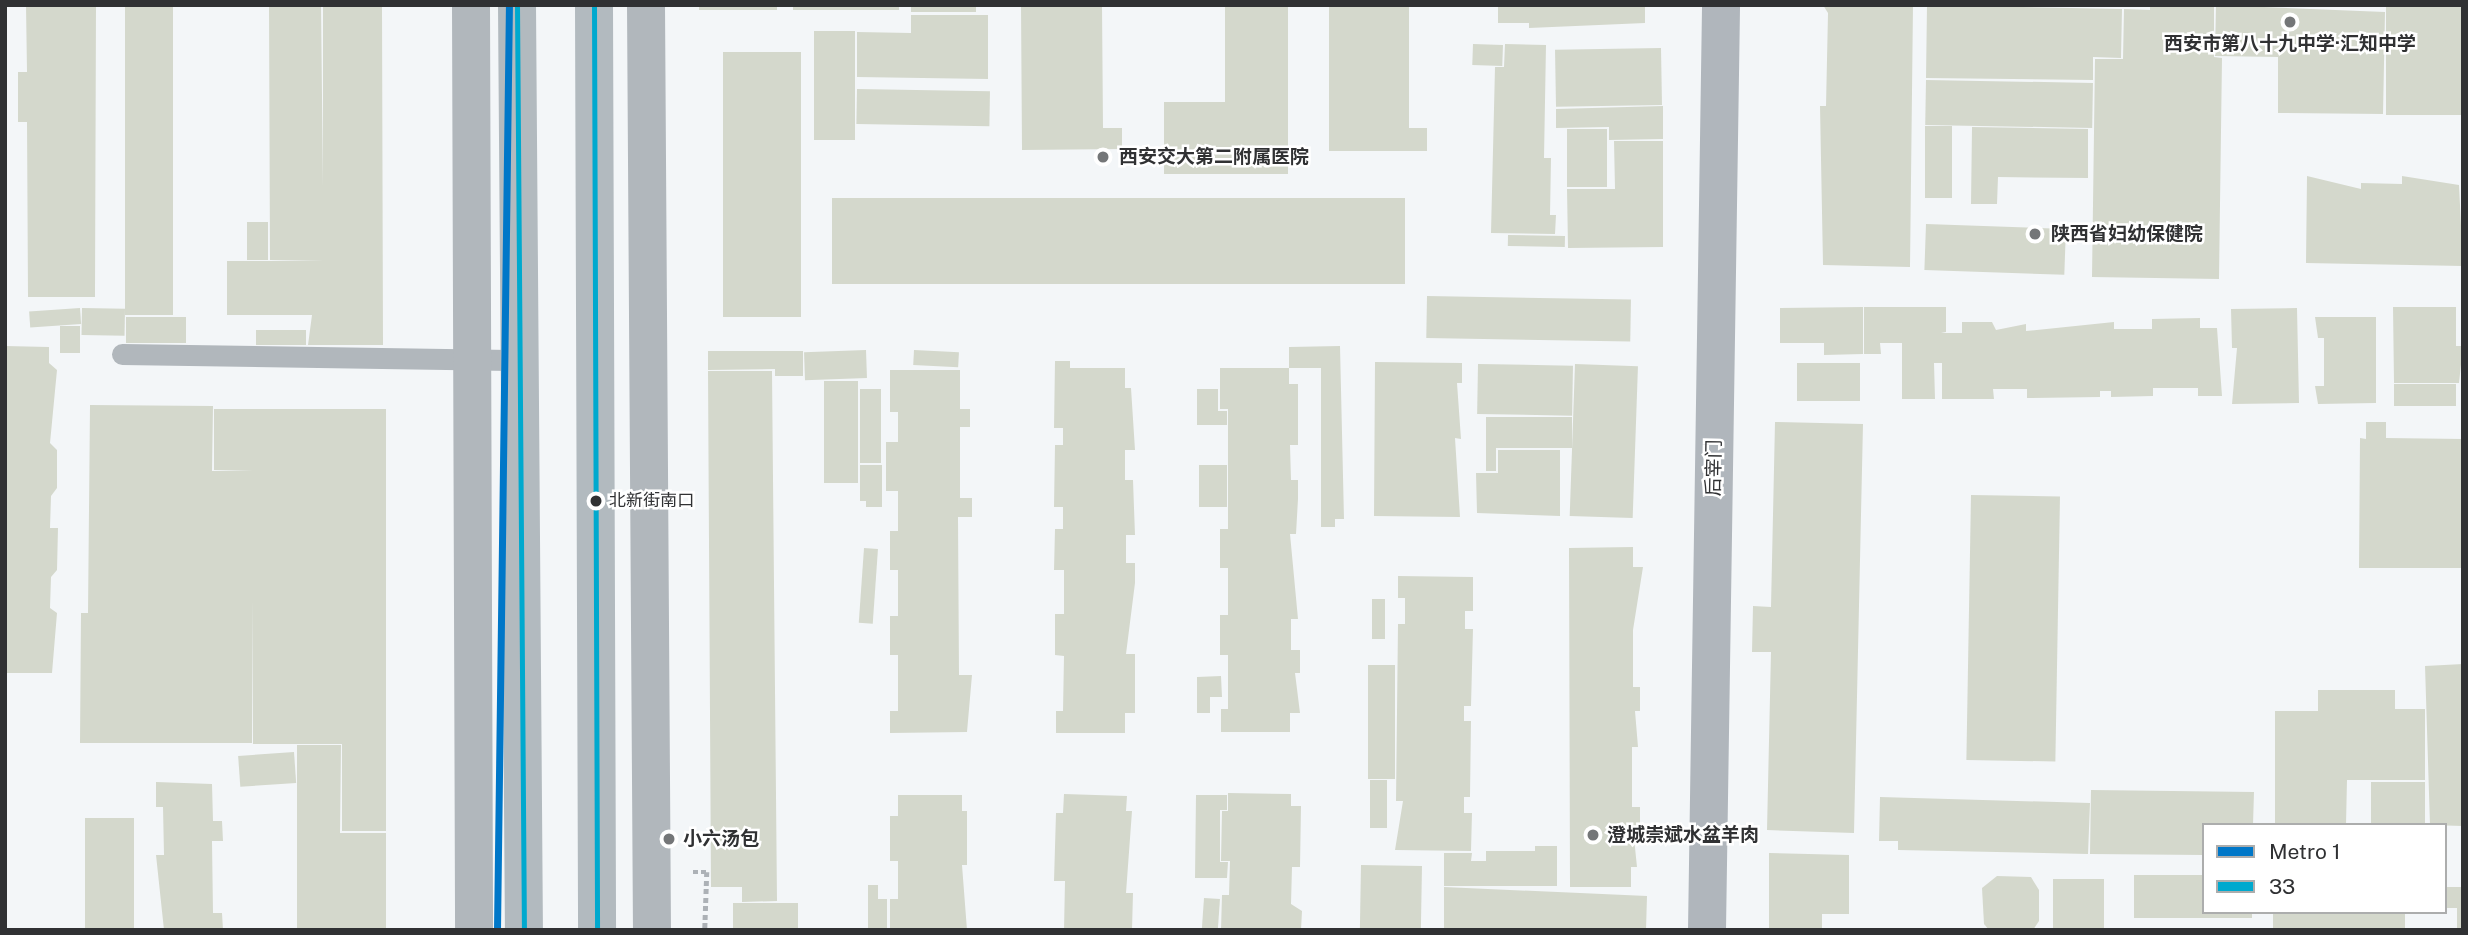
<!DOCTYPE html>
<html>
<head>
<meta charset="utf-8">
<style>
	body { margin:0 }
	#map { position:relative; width:2468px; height:935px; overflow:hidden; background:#f3f6f8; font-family:"Public Sans","Noto Sans SC",sans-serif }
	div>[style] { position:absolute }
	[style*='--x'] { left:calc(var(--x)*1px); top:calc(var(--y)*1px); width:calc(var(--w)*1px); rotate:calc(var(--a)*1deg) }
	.building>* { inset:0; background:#d4d8cc; transform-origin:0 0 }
	.path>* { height:4.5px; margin-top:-2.25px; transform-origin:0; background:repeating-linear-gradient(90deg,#acb1b6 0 5px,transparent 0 8.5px) }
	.lane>* { height:21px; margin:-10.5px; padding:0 10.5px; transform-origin:10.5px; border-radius:10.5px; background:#b1b7bc }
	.street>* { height:38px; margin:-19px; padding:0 19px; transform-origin:19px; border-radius:19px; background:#b1b7bc }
	.secondary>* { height:38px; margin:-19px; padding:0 19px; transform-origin:19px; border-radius:19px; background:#b0b6bc }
	.primary>* { height:38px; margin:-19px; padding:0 19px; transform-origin:19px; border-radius:19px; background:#b2babf }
	.bus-1>* { height:5px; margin:-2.5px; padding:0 2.5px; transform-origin:2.5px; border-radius:2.5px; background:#00a9ce }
	.metro-1>* { height:7px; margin:-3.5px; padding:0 3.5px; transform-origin:3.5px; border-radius:3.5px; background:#0077c8 }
	.dots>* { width:19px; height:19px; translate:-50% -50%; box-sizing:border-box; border:4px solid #fff; border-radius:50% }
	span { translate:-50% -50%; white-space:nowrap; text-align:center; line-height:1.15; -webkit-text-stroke:5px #fff; paint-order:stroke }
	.bus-label { font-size:17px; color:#303133 }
	.left { translate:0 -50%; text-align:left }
	.poi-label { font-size:19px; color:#303133; font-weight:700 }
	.street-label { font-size:19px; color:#303133 }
	.frame { position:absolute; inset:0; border:7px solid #303133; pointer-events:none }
	.legend { position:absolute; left:2202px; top:823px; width:245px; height:91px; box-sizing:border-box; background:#fff; border:2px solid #acadad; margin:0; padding:9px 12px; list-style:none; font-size:21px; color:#303133 }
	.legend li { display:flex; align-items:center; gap:14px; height:35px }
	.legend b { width:35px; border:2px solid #acadad }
</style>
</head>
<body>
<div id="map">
	<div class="building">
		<i style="clip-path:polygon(26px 5px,96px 5px,95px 297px,28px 297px,27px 122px,18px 122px,18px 72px,27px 72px)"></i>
		<i style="left:125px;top:5px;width:48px;height:310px"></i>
		<i style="clip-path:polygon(269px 5px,321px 5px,323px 187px,323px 5px,382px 5px,383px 345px,308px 345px,312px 315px,227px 315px,227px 261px,324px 261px,270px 260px)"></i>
		<i style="left:699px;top:5px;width:78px;height:5px"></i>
		<i style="left:793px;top:5px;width:106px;height:5px"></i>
		<i style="left:911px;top:5px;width:65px;height:7px"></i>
		<i style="clip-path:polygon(1021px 5px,1102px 5px,1103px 128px,1122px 128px,1122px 149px,1022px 150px)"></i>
		<i style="clip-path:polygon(1225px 5px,1288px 5px,1288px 174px,1164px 174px,1164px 102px,1225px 102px)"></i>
		<i style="clip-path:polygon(1329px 5px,1409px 5px,1409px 128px,1427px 128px,1427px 151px,1329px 151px)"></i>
		<i style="clip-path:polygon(1498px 5px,1645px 5px,1645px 23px,1529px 28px,1529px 23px,1498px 23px)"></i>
		<i style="clip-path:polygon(1823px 5px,1913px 5px,1910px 267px,1823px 265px,1820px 106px,1826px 106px,1828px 13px)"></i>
		<i style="clip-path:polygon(1927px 5px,2122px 9px,2121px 58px,2093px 57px,2093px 80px,1926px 78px)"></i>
		<i style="clip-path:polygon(2150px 5px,2214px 5px,2214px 57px,2222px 58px,2219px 279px,2092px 277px,2095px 59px,2123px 59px,2124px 9px,2150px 10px)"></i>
		<i style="clip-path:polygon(2216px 5px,2385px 12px,2383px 114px,2278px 113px,2278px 57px,2215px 56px)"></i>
		<i style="left:2386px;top:5px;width:77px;height:110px"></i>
		<i style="clip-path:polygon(911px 15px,988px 15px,988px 79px,857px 77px,857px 32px,911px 33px)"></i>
		<i style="left:814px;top:31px;width:41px;height:109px"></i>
		<i style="left:1473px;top:44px;width:30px;height:21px;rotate:2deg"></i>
		<i style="clip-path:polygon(1505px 44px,1546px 45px,1544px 158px,1551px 158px,1550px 215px,1556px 215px,1555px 234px,1491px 233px,1495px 67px,1504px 67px)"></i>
		<i style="left:1661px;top:48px;width:57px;height:106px;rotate:89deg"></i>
		<i style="left:723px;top:52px;width:78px;height:265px"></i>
		<i style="left:1926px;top:80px;width:167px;height:45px;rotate:1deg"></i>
		<i style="left:857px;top:89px;width:133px;height:35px;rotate:1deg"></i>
		<i style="clip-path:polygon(1663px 106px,1663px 139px,1609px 140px,1609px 127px,1556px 128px,1556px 109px)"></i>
		<i style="left:1925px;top:126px;width:27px;height:72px"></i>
		<i style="clip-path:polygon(1972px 127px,2088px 129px,2088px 178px,1998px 177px,1997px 204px,1971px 204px)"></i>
		<i style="left:1567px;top:129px;width:40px;height:58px"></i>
		<i style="clip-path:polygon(1614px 141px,1663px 141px,1663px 247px,1568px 248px,1567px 189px,1615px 189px)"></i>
		<i style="clip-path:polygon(2307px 176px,2361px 189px,2361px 183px,2402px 184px,2402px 176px,2459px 185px,2463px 266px,2306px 263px)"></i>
		<i style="left:832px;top:198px;width:573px;height:86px"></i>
		<i style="left:247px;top:222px;width:21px;height:38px"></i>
		<i style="left:1926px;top:224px;width:140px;height:46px;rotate:2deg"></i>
		<i style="left:1508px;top:235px;width:57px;height:11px;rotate:1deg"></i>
		<i style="left:1427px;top:296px;width:204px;height:42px;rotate:1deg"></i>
		<i style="clip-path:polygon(1863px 307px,1863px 354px,1824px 355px,1824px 343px,1780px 343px,1780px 308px)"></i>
		<i style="clip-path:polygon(1864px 307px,1946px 307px,1946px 332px,1941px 333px,1962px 333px,1962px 322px,1992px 322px,1996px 330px,2026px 324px,2026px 331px,2114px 322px,2114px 329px,2152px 329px,2152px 319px,2200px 318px,2200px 328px,2217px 328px,2222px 396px,2198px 396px,2198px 388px,2153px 388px,2153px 396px,2111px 397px,2111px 391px,2100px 391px,2100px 397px,2027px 398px,2027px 389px,1993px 389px,1994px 399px,1942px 399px,1942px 363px,1934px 363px,1935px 399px,1902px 399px,1902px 343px,1880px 343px,1881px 354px,1864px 354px)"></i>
		<i style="clip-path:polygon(2393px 307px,2456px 307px,2456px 346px,2463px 346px,2459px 383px,2394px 383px)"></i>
		<i style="left:80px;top:308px;width:16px;height:51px;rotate:86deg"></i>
		<i style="left:82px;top:308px;width:43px;height:27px;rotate:1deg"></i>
		<i style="clip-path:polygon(2297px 308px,2299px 403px,2232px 404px,2237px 348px,2232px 348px,2231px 309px)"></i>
		<i style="left:126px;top:317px;width:60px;height:26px"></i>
		<i style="clip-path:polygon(2315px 317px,2376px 317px,2376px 403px,2318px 404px,2315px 386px,2324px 386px,2324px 338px,2318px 338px)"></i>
		<i style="left:60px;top:326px;width:20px;height:27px"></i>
		<i style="left:256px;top:330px;width:50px;height:15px"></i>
		<i style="clip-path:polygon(5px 346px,49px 347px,49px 363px,57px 370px,50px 443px,57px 450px,57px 488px,51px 496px,50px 528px,58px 528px,57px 570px,51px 577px,50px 608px,57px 613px,52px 673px,5px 673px)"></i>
		<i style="clip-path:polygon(1340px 346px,1344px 519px,1335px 519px,1335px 527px,1321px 527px,1321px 368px,1289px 368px,1289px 347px)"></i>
		<i style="left:866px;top:350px;width:28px;height:62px;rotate:88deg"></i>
		<i style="left:914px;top:350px;width:45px;height:15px;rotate:3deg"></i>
		<i style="clip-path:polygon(708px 351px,803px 351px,803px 376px,775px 376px,775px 369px,708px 370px)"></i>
		<i style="clip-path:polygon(1055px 361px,1070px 361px,1070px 368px,1125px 368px,1125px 388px,1131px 388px,1135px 450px,1125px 450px,1125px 480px,1133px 480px,1135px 535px,1126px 535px,1126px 563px,1135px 563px,1135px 583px,1126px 654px,1135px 654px,1135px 713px,1125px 713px,1125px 733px,1056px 733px,1056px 711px,1063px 711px,1064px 656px,1055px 655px,1055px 614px,1064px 614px,1064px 570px,1054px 570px,1055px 529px,1063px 529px,1063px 507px,1054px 507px,1055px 445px,1063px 445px,1063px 428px,1054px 428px)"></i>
		<i style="clip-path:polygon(1375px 362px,1462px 363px,1462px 383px,1457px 383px,1461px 439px,1455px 438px,1460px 517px,1374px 516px)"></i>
		<i style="left:1797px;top:363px;width:63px;height:38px"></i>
		<i style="left:1478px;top:364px;width:95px;height:50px;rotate:1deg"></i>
		<i style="left:1575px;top:364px;width:63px;height:152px;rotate:2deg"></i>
		<i style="clip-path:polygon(1220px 368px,1289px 368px,1289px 384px,1298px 384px,1298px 445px,1290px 445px,1291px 480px,1298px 480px,1298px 499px,1296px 534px,1290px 534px,1298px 619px,1291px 619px,1291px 650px,1300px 650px,1300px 673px,1295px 673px,1300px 713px,1290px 713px,1290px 732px,1221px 732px,1221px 709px,1228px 709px,1228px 655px,1220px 655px,1220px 615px,1228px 615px,1228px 568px,1220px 568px,1220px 529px,1228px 529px,1228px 409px,1220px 409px)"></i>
		<i style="clip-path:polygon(890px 370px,960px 370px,960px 409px,970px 409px,970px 427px,960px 427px,960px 498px,972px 498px,972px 517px,958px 517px,959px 675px,972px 675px,967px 732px,890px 733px,890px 711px,898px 711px,898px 655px,890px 655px,890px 616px,898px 616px,898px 570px,890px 570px,890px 531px,898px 531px,898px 491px,886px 491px,886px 442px,898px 442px,898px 412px,890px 412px)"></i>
		<i style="clip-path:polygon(708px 371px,772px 371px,777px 901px,742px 902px,742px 887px,711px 887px)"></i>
		<i style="left:824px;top:381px;width:34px;height:102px"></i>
		<i style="left:2394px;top:384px;width:62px;height:22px"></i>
		<i style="left:860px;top:389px;width:21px;height:74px"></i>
		<i style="clip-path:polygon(1197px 389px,1218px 389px,1218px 411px,1227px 411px,1227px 425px,1197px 425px)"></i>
		<i style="clip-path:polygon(90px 405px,213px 406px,212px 471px,253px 471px,214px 470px,214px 409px,386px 409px,386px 831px,342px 831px,342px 744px,253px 744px,253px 599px,252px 743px,80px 743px,81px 613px,88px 613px)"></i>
		<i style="clip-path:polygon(1486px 417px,1572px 417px,1572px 448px,1496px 448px,1496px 471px,1486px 471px)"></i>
		<i style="clip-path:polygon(1775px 422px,1863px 424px,1854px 833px,1767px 830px,1771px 652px,1752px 652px,1753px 606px,1771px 607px)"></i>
		<i style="clip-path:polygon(2366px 422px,2386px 422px,2386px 438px,2463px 439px,2463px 568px,2359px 568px,2360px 438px,2366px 439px)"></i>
		<i style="clip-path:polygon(1498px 450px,1560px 450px,1560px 516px,1477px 513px,1476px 473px,1498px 473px)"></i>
		<i style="clip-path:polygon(860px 465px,882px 465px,882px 507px,866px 507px,866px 501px,860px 501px)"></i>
		<i style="left:1199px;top:465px;width:28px;height:42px"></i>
		<i style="left:1971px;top:495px;width:89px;height:265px;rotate:1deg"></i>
		<i style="clip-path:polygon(1633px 547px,1633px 567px,1643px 567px,1633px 630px,1633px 687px,1640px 687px,1640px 711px,1635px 711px,1638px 747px,1632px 747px,1632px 807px,1640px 807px,1640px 828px,1633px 828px,1637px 867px,1631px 867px,1631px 887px,1570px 887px,1569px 548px)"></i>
		<i style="left:864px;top:548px;width:14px;height:75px;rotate:4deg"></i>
		<i style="clip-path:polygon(1398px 576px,1473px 577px,1473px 611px,1465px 611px,1465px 629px,1473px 629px,1471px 706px,1464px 706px,1464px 721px,1471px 721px,1470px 797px,1464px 797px,1464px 813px,1472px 813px,1471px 851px,1395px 850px,1403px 801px,1396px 801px,1398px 624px,1405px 624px,1405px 598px,1398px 598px)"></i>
		<i style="left:1372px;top:599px;width:13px;height:40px"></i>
		<i style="clip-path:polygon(2463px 664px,2463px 826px,2430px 825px,2425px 666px)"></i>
		<i style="left:1368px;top:665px;width:27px;height:114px"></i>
		<i style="clip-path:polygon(1221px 676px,1222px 697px,1210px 697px,1210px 713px,1197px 713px,1197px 677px)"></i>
		<i style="clip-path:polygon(2318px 690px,2395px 690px,2395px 709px,2425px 709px,2425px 780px,2347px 780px,2346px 825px,2275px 825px,2275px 711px,2318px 711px)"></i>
		<i style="clip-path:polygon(297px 745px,341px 745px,340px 833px,386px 833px,386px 930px,297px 930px)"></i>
		<i style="left:294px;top:752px;width:31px;height:56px;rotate:86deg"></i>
		<i style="left:1370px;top:780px;width:17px;height:48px"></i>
		<i style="clip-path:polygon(156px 782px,212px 784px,213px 821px,222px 821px,223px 841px,212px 841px,213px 913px,222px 913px,223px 930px,164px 930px,156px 855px,164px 855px,163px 807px,156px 807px)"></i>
		<i style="left:2371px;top:782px;width:54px;height:43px"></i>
		<i style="clip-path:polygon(2091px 790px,2254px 792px,2253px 825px,2204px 825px,2204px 855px,2090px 854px)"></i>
		<i style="clip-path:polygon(1228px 793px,1291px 794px,1291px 806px,1301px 806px,1300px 867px,1292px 867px,1291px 904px,1302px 911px,1301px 930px,1221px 930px,1222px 895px,1229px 895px,1230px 861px,1221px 861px,1222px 811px,1228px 811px)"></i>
		<i style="clip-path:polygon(1064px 794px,1127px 796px,1126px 811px,1132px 811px,1126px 893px,1133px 893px,1132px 930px,1064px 930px,1065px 881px,1054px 881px,1056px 813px,1063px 813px)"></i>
		<i style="clip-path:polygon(898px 795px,962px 795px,962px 811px,967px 811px,967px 865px,962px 865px,967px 930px,890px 930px,890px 899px,898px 899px,898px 861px,890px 861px,890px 816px,898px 816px)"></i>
		<i style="clip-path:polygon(1196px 795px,1227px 795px,1227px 810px,1220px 810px,1220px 862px,1228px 862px,1227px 878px,1195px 878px)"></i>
		<i style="clip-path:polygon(1880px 797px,2090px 803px,2088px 854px,1898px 850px,1898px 841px,1879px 841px)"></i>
		<i style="left:85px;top:818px;width:49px;height:112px"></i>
		<i style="clip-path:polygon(1535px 846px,1557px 846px,1557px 886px,1444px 886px,1444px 853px,1472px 853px,1471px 861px,1486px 861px,1486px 851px,1535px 851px)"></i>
		<i style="clip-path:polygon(1769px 853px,1849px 855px,1849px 914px,1822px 914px,1822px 930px,1769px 930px)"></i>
		<i style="left:1361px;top:865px;width:61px;height:65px;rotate:1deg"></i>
		<i style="clip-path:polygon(2134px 875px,2204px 875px,2204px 912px,2252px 912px,2252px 918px,2134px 918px)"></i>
		<i style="clip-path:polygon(1997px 876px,2031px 877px,2039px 890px,2039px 921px,2033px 930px,1989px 930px,1984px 924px,1982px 888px)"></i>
		<i style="left:2053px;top:879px;width:51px;height:51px"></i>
		<i style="clip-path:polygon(868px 885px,878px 885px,878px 899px,887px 899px,887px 930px,868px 930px)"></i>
		<i style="clip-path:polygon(1444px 887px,1647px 896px,1646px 930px,1444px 930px)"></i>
		<i style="clip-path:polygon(2445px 887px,2463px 887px,2463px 930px,2457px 930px,2457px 908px,2445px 908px)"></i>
		<i style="left:1204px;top:898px;width:16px;height:32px;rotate:4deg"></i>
		<i style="left:798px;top:903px;width:27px;height:65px;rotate:90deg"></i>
		<i style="left:2273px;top:912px;width:132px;height:18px"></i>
	</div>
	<div class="path">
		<i style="--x:693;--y:872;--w:14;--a:0"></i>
		<i style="--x:707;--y:872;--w:58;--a:92"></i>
	</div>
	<div class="lane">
		<i style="--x:122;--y:354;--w:401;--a:0.9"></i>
	</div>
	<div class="street">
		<i style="--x:471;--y:5;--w:925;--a:89.81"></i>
		<i style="--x:646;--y:5;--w:925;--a:89.63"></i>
	</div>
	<div class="secondary">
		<i style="--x:1707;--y:930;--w:925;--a:-89.13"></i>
	</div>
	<div class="primary">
		<i style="--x:517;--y:5;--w:925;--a:89.57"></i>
		<i style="--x:594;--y:5;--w:925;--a:89.81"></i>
	</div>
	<div class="bus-1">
		<i style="--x:517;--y:5;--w:925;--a:89.57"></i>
		<i style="--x:594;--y:5;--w:925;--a:89.81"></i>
	</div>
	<div class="metro-1">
		<i style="--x:497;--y:930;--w:925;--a:-89.26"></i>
	</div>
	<div class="dots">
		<i style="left:2290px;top:22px;background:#747678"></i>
		<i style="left:1103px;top:157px;background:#747678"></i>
		<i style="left:2035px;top:234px;background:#747678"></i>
		<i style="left:596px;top:501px;background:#303133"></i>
		<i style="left:1593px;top:835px;background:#747678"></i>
		<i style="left:669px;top:839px;background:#747678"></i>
	</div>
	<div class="bus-label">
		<span class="left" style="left:609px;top:501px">北新街南口</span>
	</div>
	<div class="poi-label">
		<span style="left:2290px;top:44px">西安市第八十九中学·汇知中学</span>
		<span class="left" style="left:1119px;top:157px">西安交大第二附属医院</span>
		<span class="left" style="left:2051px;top:234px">陕西省妇幼保健院</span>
		<span class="left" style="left:1607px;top:835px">澄城崇斌水盆羊肉</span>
		<span class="left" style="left:683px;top:839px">小六汤包</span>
	</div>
	<div class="street-label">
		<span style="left:1714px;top:468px;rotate:-89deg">后宰门</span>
	</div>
	<div class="frame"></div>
	<ul class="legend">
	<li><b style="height:9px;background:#0077c8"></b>Metro 1</li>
	<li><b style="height:9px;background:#00a9ce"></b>33</li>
	</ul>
</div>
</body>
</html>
